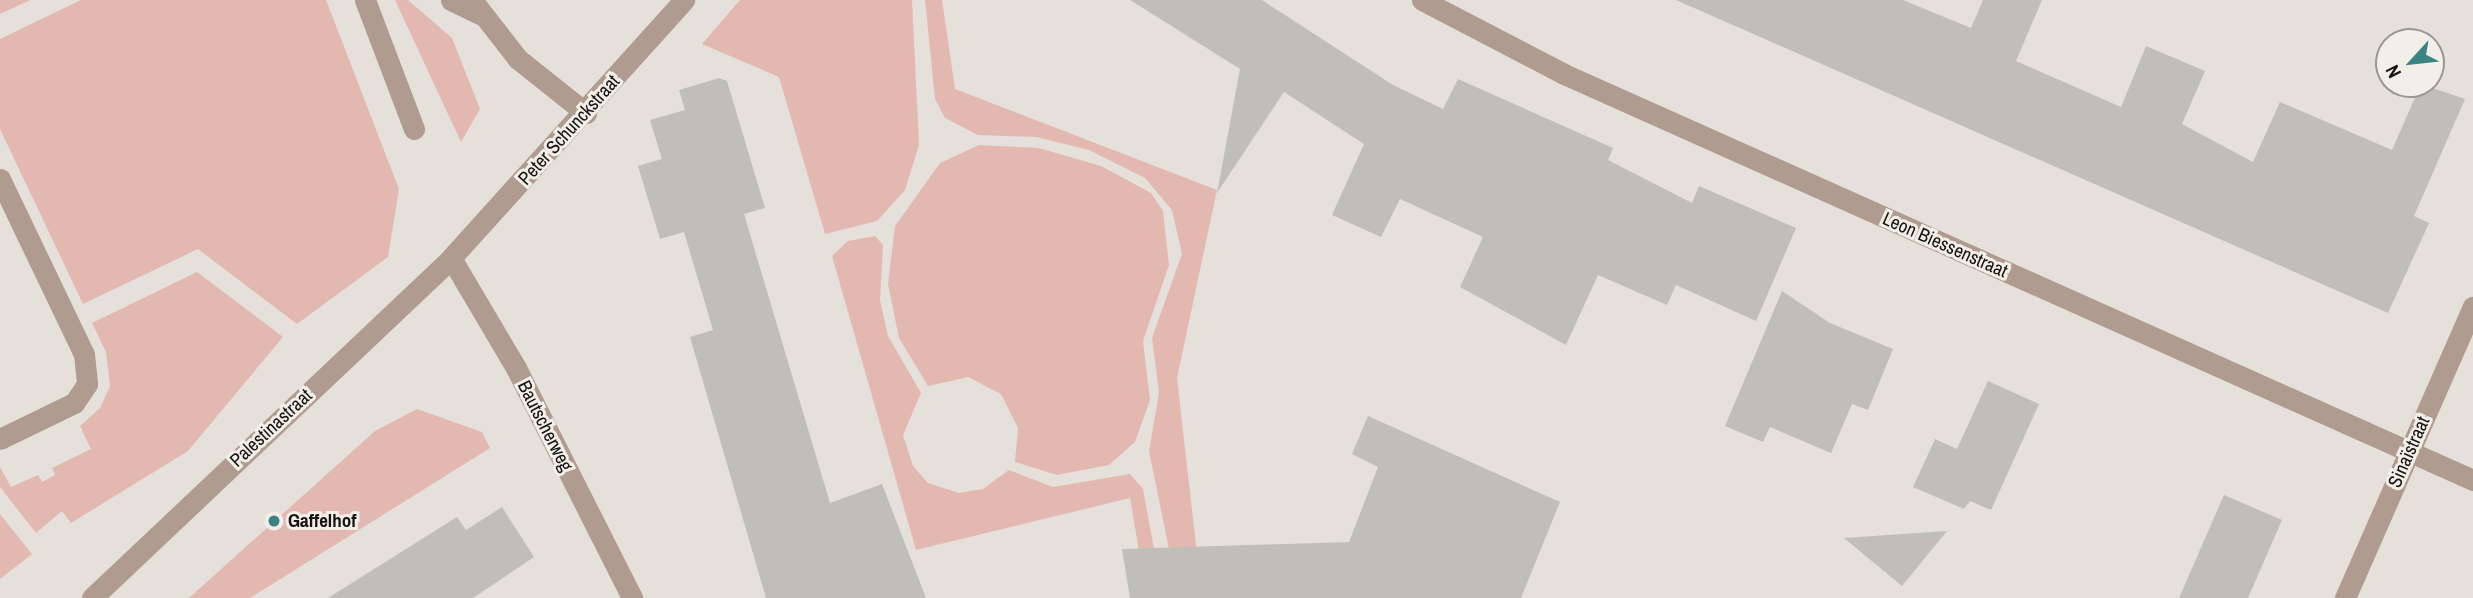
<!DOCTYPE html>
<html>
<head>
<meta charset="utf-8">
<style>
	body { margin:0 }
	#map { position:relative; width:2473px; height:598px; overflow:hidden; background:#e5e1da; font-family:"Archivo Narrow",sans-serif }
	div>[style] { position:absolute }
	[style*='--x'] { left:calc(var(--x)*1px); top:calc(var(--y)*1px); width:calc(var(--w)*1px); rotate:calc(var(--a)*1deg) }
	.green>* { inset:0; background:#e2b8b1 }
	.building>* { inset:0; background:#bfbeb8 }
	.minor>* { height:21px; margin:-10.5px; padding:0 10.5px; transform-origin:10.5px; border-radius:10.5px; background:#af9b8f }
	.dots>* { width:19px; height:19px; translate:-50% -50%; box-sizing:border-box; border:4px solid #f2eee8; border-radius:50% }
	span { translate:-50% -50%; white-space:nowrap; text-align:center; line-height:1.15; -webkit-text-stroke:6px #f2eee8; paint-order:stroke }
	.street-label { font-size:19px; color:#151412 }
	.poi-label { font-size:19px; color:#151412; font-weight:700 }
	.left { translate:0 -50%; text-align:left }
	.north { position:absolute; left:2375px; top:28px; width:70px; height:70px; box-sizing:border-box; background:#f2eee8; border:2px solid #9a9792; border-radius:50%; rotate:243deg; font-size:19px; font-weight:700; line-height:28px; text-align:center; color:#151412 }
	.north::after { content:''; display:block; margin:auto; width:24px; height:32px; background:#3b8384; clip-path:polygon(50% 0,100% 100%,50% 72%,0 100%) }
</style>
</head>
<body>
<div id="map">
	<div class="green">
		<i style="clip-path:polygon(0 0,30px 0,0 14px)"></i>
		<i style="clip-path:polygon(81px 0,326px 0,399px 189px,388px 257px,297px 324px,198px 249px,83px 304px,0 129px,0 39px)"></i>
		<i style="clip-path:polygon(395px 0,408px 0,452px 38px,480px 109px,461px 142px)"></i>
		<i style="clip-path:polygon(740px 0,912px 0,919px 145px,905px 190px,877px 221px,825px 234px,779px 77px,702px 44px)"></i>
		<i style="clip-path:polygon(925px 0,942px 0,955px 89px,1217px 190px,1177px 378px,1202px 598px,1179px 598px,1149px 451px,1159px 393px,1152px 338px,1182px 254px,1172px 210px,1145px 178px,1089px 150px,1036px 137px,978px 135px,945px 118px,935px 99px)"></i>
		<i style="clip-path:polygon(979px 145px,1039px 148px,1101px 166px,1151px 193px,1163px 211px,1169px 265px,1143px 341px,1150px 400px,1135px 442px,1109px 465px,1057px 475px,1015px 462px,1018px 428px,1001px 394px,968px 377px,928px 386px,899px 338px,888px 284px,895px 226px,940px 163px)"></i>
		<i style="clip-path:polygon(875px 236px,883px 245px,880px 300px,888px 336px,921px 393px,903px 435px,913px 466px,928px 483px,959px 493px,983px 489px,1009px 470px,1053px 487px,1130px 474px,1143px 489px,1163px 598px,1147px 598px,1130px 498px,916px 550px,832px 256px,848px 241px)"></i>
		<i style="clip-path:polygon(197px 272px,283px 337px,188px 451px,71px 523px,62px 511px,36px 533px,0 487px,0 467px,11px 487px,38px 475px,42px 482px,55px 475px,52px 468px,91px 449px,80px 426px,100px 408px,110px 386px,106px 352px,92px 323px)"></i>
		<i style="clip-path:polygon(417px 409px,482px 432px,490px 448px,250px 598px,189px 598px,375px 431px)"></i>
		<i style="clip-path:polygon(0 514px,32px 554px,0 579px)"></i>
	</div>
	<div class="building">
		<i style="clip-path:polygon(1130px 0,1262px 0,1393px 85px,1443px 109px,1458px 79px,1613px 148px,1608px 160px,1692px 203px,1699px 186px,1796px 228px,1756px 321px,1676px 285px,1667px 305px,1598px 275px,1566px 345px,1460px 287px,1483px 237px,1400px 199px,1381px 237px,1332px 215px,1364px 144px,1284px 92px,1217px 193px,1240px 69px)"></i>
		<i style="clip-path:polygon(1676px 0,1903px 0,1971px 28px,1983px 0,2042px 0,2016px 61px,2121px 107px,2146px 46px,2205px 71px,2182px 124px,2253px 162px,2280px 102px,2392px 150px,2421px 84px,2465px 99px,2414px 216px,2429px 223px,2388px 313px)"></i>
		<i style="clip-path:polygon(719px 78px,727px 81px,765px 208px,744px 214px,830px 503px,882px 484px,926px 598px,766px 598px,690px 337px,713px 330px,684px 232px,660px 239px,638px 166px,662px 159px,650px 120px,685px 110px,679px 90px)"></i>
		<i style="clip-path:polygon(1782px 291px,1830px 323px,1893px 349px,1868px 410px,1852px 404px,1831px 453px,1770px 427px,1763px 442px,1725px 426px)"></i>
		<i style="clip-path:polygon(1988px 381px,2039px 404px,1991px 510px,1970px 501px,1964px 509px,1913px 487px,1935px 439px,1957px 449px)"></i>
		<i style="clip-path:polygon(1368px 416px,1560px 502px,1521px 598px,1130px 598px,1122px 549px,1349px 542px,1378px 467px,1352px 454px)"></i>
		<i style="clip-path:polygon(2224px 495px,2282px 520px,2248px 598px,2179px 598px)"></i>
		<i style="clip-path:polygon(502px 507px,534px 557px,473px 598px,328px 598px,457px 517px,466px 530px)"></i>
		<i style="clip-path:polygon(1947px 531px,1902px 586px,1844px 538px)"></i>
	</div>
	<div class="minor">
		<i style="--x:365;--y:0;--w:138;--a:69.2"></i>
		<i style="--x:451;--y:0;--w:32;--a:26"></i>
		<i style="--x:472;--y:0;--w:75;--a:52.1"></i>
		<i style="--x:518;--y:59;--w:87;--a:38.5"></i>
		<i style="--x:1422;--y:0;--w:160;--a:27.5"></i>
		<i style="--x:1564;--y:74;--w:996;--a:24.07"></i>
		<i style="--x:0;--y:179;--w:194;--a:64.4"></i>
		<i style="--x:84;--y:354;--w:30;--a:84"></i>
		<i style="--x:87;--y:384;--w:23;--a:124"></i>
		<i style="--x:74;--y:403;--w:82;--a:154.1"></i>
		<i style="--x:451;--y:258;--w:128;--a:59.4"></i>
		<i style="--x:516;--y:368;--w:258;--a:63.2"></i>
		<i style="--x:92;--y:598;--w:494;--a:-43.4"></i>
		<i style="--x:451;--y:258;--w:348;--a:-47.9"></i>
		<i style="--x:2345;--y:598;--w:318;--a:-66.3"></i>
	</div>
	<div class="dots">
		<i style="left:274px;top:521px;background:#3b8384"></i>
	</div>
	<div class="street-label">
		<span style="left:569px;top:130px;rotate:-48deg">Peter Schunckstraat</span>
		<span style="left:1945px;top:245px;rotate:24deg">Leon Biessenstraat</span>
		<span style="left:545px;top:426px;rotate:63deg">Bautscherweg</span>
		<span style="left:271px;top:428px;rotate:-43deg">Palestinastraat</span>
		<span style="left:2409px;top:452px;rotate:-66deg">Sinaïstraat</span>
	</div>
	<div class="poi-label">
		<span class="left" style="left:288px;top:521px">Gaffelhof</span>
	</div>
	<div class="north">N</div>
</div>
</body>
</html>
